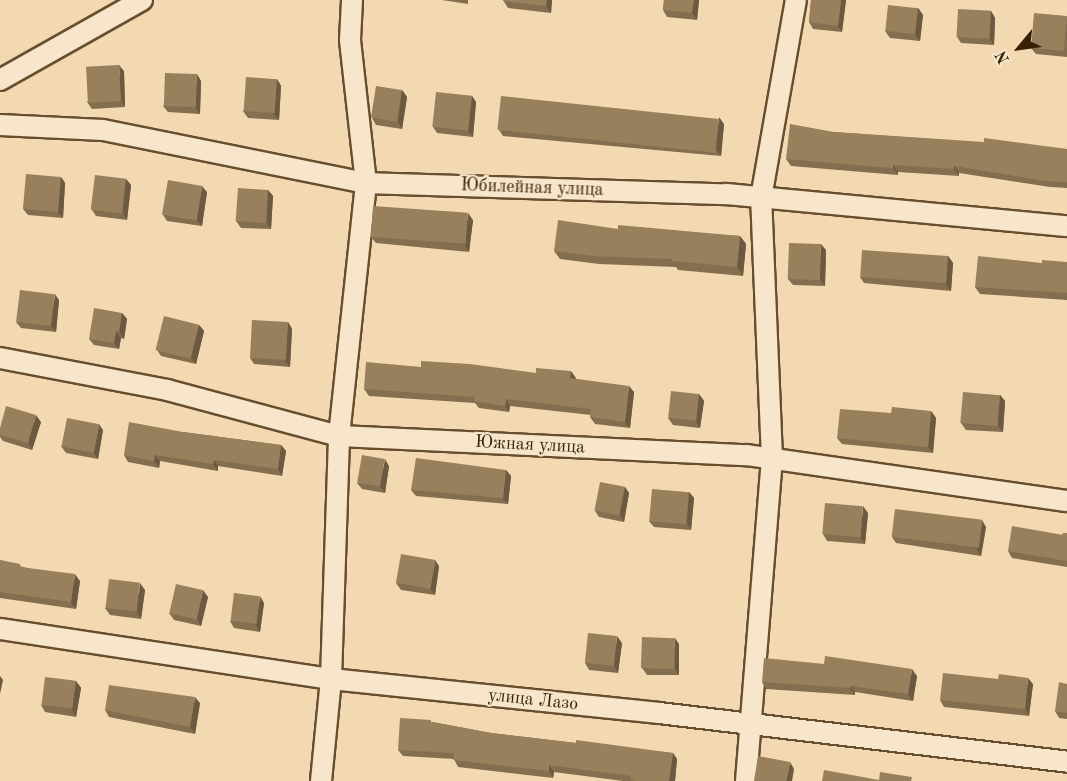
<!DOCTYPE html>
<html>
<head>
<meta charset="utf-8">
<style>
	body { margin:0 }
	#map { position:relative; width:1067px; height:781px; overflow:hidden; background:#f2d9b1; font-family:"Old Standard TT",serif }
	div>[style] { position:absolute }
	[style*='--x'] { left:calc(var(--x)*1px); top:calc(var(--y)*1px); width:calc(var(--w)*1px); rotate:calc(var(--a)*1deg) }
	.roads { filter:drop-shadow(2px 0 #674e2e) drop-shadow(-2px 0 #674e2e) drop-shadow(0 2px #674e2e) drop-shadow(0 -2px #674e2e) }
	.minor>* { height:20px; margin:-10px; padding:0 10px; transform-origin:10px; border-radius:10px; background:#f7e6cc }
	.wall>* { inset:0; background:#846e50 }
	.shaded-wall>* { inset:0; background:#6b5a41 }
	.building>* { inset:0; background:#99805d; transform-origin:0 0 }
	span { translate:-50% -50%; white-space:nowrap; text-align:center; line-height:1.15; -webkit-text-stroke:4.5px #f7e6cc; paint-order:stroke }
	.street-label { font-size:18px; color:#392002 }
	.north { position:absolute; left:989px; top:18px; width:60px; height:60px; -webkit-text-stroke:4px #f7e6cc; paint-order:stroke; rotate:241deg; font-size:16px; font-weight:700; line-height:24px; text-align:center; color:#392002 }
	.north::after { content:''; display:block; margin:auto; width:21px; height:27px; background:#392002; clip-path:polygon(50% 0,100% 100%,50% 72%,0 100%) }
</style>
</head>
<body>
<div id="map">
	<div class="roads">
		<div class="minor">
			<i style="--x:0;--y:80;--w:163;--a:-29.4"></i>
			<i style="--x:0;--y:125;--w:103;--a:2.8"></i>
			<i style="--x:103;--y:130;--w:268;--a:11.4"></i>
			<i style="--x:366;--y:183;--w:360;--a:1.8"></i>
			<i style="--x:726;--y:194;--w:342;--a:5.4"></i>
			<i style="--x:0;--y:358;--w:170;--a:10.8"></i>
			<i style="--x:167;--y:390;--w:178;--a:15"></i>
			<i style="--x:339;--y:436;--w:408;--a:2.7"></i>
			<i style="--x:747;--y:455;--w:323;--a:8.2"></i>
			<i style="--x:0;--y:629;--w:335;--a:8.6"></i>
			<i style="--x:331;--y:679;--w:330;--a:5.9"></i>
			<i style="--x:659;--y:713;--w:411;--a:6.8"></i>
			<i style="--x:321;--y:781;--w:102;--a:-84.4"></i>
			<i style="--x:331;--y:679;--w:243;--a:-88.1"></i>
			<i style="--x:339;--y:436;--w:254;--a:-83.9"></i>
			<i style="--x:366;--y:183;--w:144;--a:-96.4"></i>
			<i style="--x:350;--y:40;--w:40;--a:-87.1"></i>
			<i style="--x:746;--y:781;--w:324;--a:-85.4"></i>
			<i style="--x:772;--y:458;--w:260;--a:-92.4"></i>
			<i style="--x:761;--y:198;--w:201;--a:-80"></i>
		</div>
	</div>
	<div class="wall">
		<i style="clip-path:polygon(442px 0,468px 0,468px 4px)"></i>
		<i style="clip-path:polygon(503px 0,552px 0,551px 13px,508px 8px)"></i>
		<i style="clip-path:polygon(664px 0,699px 0,697px 20px,667px 17px,663px 10px)"></i>
		<i style="clip-path:polygon(811px 0,846px 0,842px 32px,813px 29px,809px 22px)"></i>
		<i style="clip-path:polygon(918px 8px,923px 15px,920px 41px,890px 38px,885px 31px)"></i>
		<i style="clip-path:polygon(991px 11px,995px 18px,994px 45px,961px 43px,957px 37px)"></i>
		<i style="clip-path:polygon(1067px 16px,1067px 57px,1036px 54px,1031px 48px)"></i>
		<i style="clip-path:polygon(124px 71px,125px 107px,92px 109px,87px 102px)"></i>
		<i style="clip-path:polygon(277px 79px,281px 86px,279px 120px,248px 118px,243px 111px)"></i>
		<i style="clip-path:polygon(201px 81px,200px 114px,168px 112px,163px 106px)"></i>
		<i style="clip-path:polygon(402px 90px,407px 97px,402px 129px,376px 125px,372px 118px)"></i>
		<i style="clip-path:polygon(472px 96px,476px 102px,473px 137px,437px 133px,433px 127px)"></i>
		<i style="clip-path:polygon(724px 124px,721px 156px,503px 136px,499px 130px)"></i>
		<i style="clip-path:polygon(834px 132px,1067px 149px,1067px 188px,1050px 187px,959px 173px,959px 176px,898px 172px,898px 175px,791px 166px,786px 159px)"></i>
		<i style="clip-path:polygon(61px 177px,65px 183px,63px 218px,28px 215px,23px 209px)"></i>
		<i style="clip-path:polygon(126px 179px,131px 185px,127px 220px,96px 216px,92px 210px)"></i>
		<i style="clip-path:polygon(268px 190px,273px 196px,271px 229px,241px 228px,236px 221px)"></i>
		<i style="clip-path:polygon(207px 192px,202px 226px,167px 221px,163px 215px)"></i>
		<i style="clip-path:polygon(473px 220px,469px 252px,376px 243px,371px 237px)"></i>
		<i style="clip-path:polygon(618px 229px,740px 236px,746px 244px,743px 276px,678px 270px,676px 267px,599px 264px,560px 259px,554px 251px)"></i>
		<i style="clip-path:polygon(826px 250px,825px 286px,793px 285px,788px 279px)"></i>
		<i style="clip-path:polygon(948px 256px,953px 263px,951px 291px,864px 283px,860px 277px)"></i>
		<i style="clip-path:polygon(1067px 262px,1067px 300px,980px 294px,975px 287px,1042px 263px)"></i>
		<i style="clip-path:polygon(59px 300px,56px 332px,21px 328px,16px 322px)"></i>
		<i style="clip-path:polygon(122px 313px,127px 319px,124px 339px,121px 338px,119px 349px,94px 345px,89px 339px)"></i>
		<i style="clip-path:polygon(288px 322px,292px 329px,290px 367px,254px 364px,250px 358px)"></i>
		<i style="clip-path:polygon(199px 325px,204px 331px,196px 364px,161px 356px,157px 350px)"></i>
		<i style="clip-path:polygon(421px 367px,536px 373px,571px 371px,575px 379px,634px 392px,630px 428px,595px 424px,590px 417px,591px 415px,510px 406px,509px 412px,479px 408px,475px 403px,369px 396px,364px 389px)"></i>
		<i style="clip-path:polygon(699px 394px,704px 401px,700px 428px,673px 425px,668px 418px)"></i>
		<i style="clip-path:polygon(1000px 395px,1005px 401px,1003px 432px,966px 430px,961px 423px)"></i>
		<i style="clip-path:polygon(931px 411px,936px 418px,933px 453px,842px 444px,837px 438px,891px 413px)"></i>
		<i style="clip-path:polygon(41px 422px,32px 450px,3px 441px,0 437px,0 428px)"></i>
		<i style="clip-path:polygon(103px 430px,98px 459px,66px 453px,61px 446px)"></i>
		<i style="clip-path:polygon(183px 432px,281px 445px,286px 451px,282px 476px,218px 466px,218px 471px,160px 461px,159px 468px,128px 462px,124px 455px)"></i>
		<i style="clip-path:polygon(389px 466px,385px 493px,362px 489px,357px 483px)"></i>
		<i style="clip-path:polygon(506px 470px,511px 476px,508px 504px,416px 496px,411px 490px)"></i>
		<i style="clip-path:polygon(625px 487px,629px 493px,624px 522px,599px 517px,595px 511px)"></i>
		<i style="clip-path:polygon(689px 492px,694px 498px,691px 530px,654px 527px,649px 521px)"></i>
		<i style="clip-path:polygon(868px 513px,865px 544px,827px 541px,823px 534px)"></i>
		<i style="clip-path:polygon(986px 527px,981px 556px,896px 543px,892px 537px)"></i>
		<i style="clip-path:polygon(1067px 533px,1067px 567px,1012px 558px,1008px 551px)"></i>
		<i style="clip-path:polygon(0 560px,23px 567px,80px 581px,76px 609px,0 598px)"></i>
		<i style="clip-path:polygon(439px 566px,435px 595px,401px 590px,396px 583px)"></i>
		<i style="clip-path:polygon(145px 590px,141px 619px,110px 615px,105px 608px)"></i>
		<i style="clip-path:polygon(208px 597px,201px 626px,174px 620px,169px 613px)"></i>
		<i style="clip-path:polygon(264px 603px,260px 632px,234px 628px,230px 621px)"></i>
		<i style="clip-path:polygon(622px 643px,618px 673px,589px 670px,585px 663px)"></i>
		<i style="clip-path:polygon(679px 644px,679px 675px,647px 675px,642px 668px)"></i>
		<i style="clip-path:polygon(917px 676px,913px 701px,855px 692px,855px 695px,766px 689px,762px 682px)"></i>
		<i style="clip-path:polygon(76px 681px,81px 688px,76px 717px,45px 712px,41px 705px)"></i>
		<i style="clip-path:polygon(1033px 684px,1029px 716px,944px 707px,940px 700px)"></i>
		<i style="clip-path:polygon(1067px 684px,1067px 719px,1059px 718px,1055px 711px)"></i>
		<i style="clip-path:polygon(200px 703px,195px 734px,109px 717px,105px 710px)"></i>
		<i style="clip-path:polygon(433px 722px,491px 733px,576px 743px,673px 753px,677px 759px,675px 781px,623px 781px,554px 772px,553px 778px,458px 767px,454px 759px,403px 756px,398px 750px)"></i>
	</div>
	<div class="shaded-wall">
		<i style="clip-path:polygon(547px 0,552px 0,551px 13px,546px 6px)"></i>
		<i style="clip-path:polygon(694px 0,699px 0,697px 20px,692px 13px)"></i>
		<i style="clip-path:polygon(841px 0,846px 0,842px 32px,838px 26px)"></i>
		<i style="clip-path:polygon(918px 8px,923px 15px,920px 41px,915px 35px)"></i>
		<i style="clip-path:polygon(991px 11px,995px 18px,994px 45px,989px 38px)"></i>
		<i style="clip-path:polygon(119px 65px,124px 71px,125px 107px,121px 101px)"></i>
		<i style="clip-path:polygon(197px 74px,201px 81px,200px 114px,195px 107px)"></i>
		<i style="clip-path:polygon(277px 79px,281px 86px,279px 120px,274px 114px)"></i>
		<i style="clip-path:polygon(402px 90px,407px 97px,402px 129px,398px 122px)"></i>
		<i style="clip-path:polygon(472px 96px,476px 102px,473px 137px,468px 131px)"></i>
		<i style="clip-path:polygon(719px 117px,724px 124px,721px 156px,716px 149px)"></i>
		<i style="clip-path:polygon(893px 165px,898px 172px,898px 175px,893px 168px)"></i>
		<i style="clip-path:polygon(954px 166px,959px 173px,959px 176px,954px 169px)"></i>
		<i style="clip-path:polygon(61px 177px,65px 183px,63px 218px,58px 212px)"></i>
		<i style="clip-path:polygon(126px 179px,131px 185px,127px 220px,123px 213px)"></i>
		<i style="clip-path:polygon(202px 186px,207px 192px,202px 226px,197px 220px)"></i>
		<i style="clip-path:polygon(268px 190px,273px 196px,271px 229px,267px 223px)"></i>
		<i style="clip-path:polygon(468px 213px,473px 220px,469px 252px,465px 246px)"></i>
		<i style="clip-path:polygon(740px 236px,746px 244px,743px 276px,737px 267px)"></i>
		<i style="clip-path:polygon(821px 244px,826px 250px,825px 286px,820px 280px)"></i>
		<i style="clip-path:polygon(948px 256px,953px 263px,951px 291px,946px 285px)"></i>
		<i style="clip-path:polygon(55px 294px,59px 300px,56px 332px,51px 326px)"></i>
		<i style="clip-path:polygon(122px 313px,127px 319px,124px 339px,119px 332px)"></i>
		<i style="clip-path:polygon(288px 322px,292px 329px,290px 367px,285px 361px)"></i>
		<i style="clip-path:polygon(199px 325px,204px 331px,196px 364px,191px 358px)"></i>
		<i style="clip-path:polygon(116px 331px,121px 338px,119px 349px,114px 343px)"></i>
		<i style="clip-path:polygon(571px 371px,576px 378px,575px 385px,570px 378px)"></i>
		<i style="clip-path:polygon(629px 386px,634px 392px,630px 428px,625px 422px)"></i>
		<i style="clip-path:polygon(699px 394px,704px 401px,700px 428px,696px 422px)"></i>
		<i style="clip-path:polygon(1000px 395px,1005px 401px,1003px 432px,998px 426px)"></i>
		<i style="clip-path:polygon(506px 399px,510px 406px,509px 412px,505px 406px)"></i>
		<i style="clip-path:polygon(931px 411px,936px 418px,933px 453px,928px 447px)"></i>
		<i style="clip-path:polygon(36px 415px,41px 422px,32px 450px,28px 443px)"></i>
		<i style="clip-path:polygon(99px 424px,103px 430px,98px 459px,93px 452px)"></i>
		<i style="clip-path:polygon(281px 445px,286px 451px,282px 476px,278px 469px)"></i>
		<i style="clip-path:polygon(155px 455px,160px 461px,159px 468px,154px 461px)"></i>
		<i style="clip-path:polygon(385px 459px,389px 466px,385px 493px,380px 486px)"></i>
		<i style="clip-path:polygon(214px 460px,218px 466px,218px 471px,213px 464px)"></i>
		<i style="clip-path:polygon(506px 470px,511px 476px,508px 504px,503px 498px)"></i>
		<i style="clip-path:polygon(625px 487px,629px 493px,624px 522px,620px 515px)"></i>
		<i style="clip-path:polygon(689px 492px,694px 498px,691px 530px,687px 523px)"></i>
		<i style="clip-path:polygon(863px 506px,868px 513px,865px 544px,861px 538px)"></i>
		<i style="clip-path:polygon(982px 520px,986px 527px,981px 556px,977px 550px)"></i>
		<i style="clip-path:polygon(435px 560px,439px 566px,435px 595px,430px 589px)"></i>
		<i style="clip-path:polygon(75px 574px,80px 581px,76px 609px,71px 602px)"></i>
		<i style="clip-path:polygon(140px 583px,145px 590px,141px 619px,137px 612px)"></i>
		<i style="clip-path:polygon(203px 590px,208px 597px,201px 626px,197px 619px)"></i>
		<i style="clip-path:polygon(260px 596px,264px 603px,260px 632px,256px 625px)"></i>
		<i style="clip-path:polygon(617px 636px,622px 643px,618px 673px,614px 666px)"></i>
		<i style="clip-path:polygon(675px 638px,679px 644px,679px 675px,675px 669px)"></i>
		<i style="clip-path:polygon(912px 669px,917px 676px,913px 701px,908px 694px)"></i>
		<i style="clip-path:polygon(0 676px,3px 680px,0 694px)"></i>
		<i style="clip-path:polygon(1028px 678px,1033px 684px,1029px 716px,1025px 709px)"></i>
		<i style="clip-path:polygon(76px 681px,81px 688px,76px 717px,72px 710px)"></i>
		<i style="clip-path:polygon(851px 686px,855px 692px,855px 695px,850px 688px)"></i>
		<i style="clip-path:polygon(195px 697px,200px 703px,195px 734px,190px 727px)"></i>
		<i style="clip-path:polygon(673px 753px,677px 759px,675px 781px,669px 781px)"></i>
		<i style="clip-path:polygon(790px 762px,794px 769px,792px 781px,786px 781px)"></i>
		<i style="clip-path:polygon(549px 765px,554px 772px,553px 778px,549px 771px)"></i>
	</div>
	<div class="building">
		<i style="clip-path:polygon(503px 0,547px 0,546px 6px,503px 1px)"></i>
		<i style="clip-path:polygon(664px 0,694px 0,692px 13px,663px 10px)"></i>
		<i style="clip-path:polygon(811px 0,841px 0,838px 26px,809px 22px)"></i>
		<i style="left:888px;top:5px;width:30px;height:26px;rotate:6deg"></i>
		<i style="left:958px;top:9px;width:33px;height:28px;rotate:3deg"></i>
		<i style="left:1034px;top:13px;width:33px;height:35px;rotate:5deg"></i>
		<i style="left:119px;top:65px;width:36px;height:33px;rotate:87deg"></i>
		<i style="left:165px;top:73px;width:32px;height:33px;rotate:2deg"></i>
		<i style="left:246px;top:77px;width:31px;height:34px;rotate:4deg"></i>
		<i style="left:376px;top:86px;width:26px;height:32px;rotate:9deg"></i>
		<i style="left:436px;top:92px;width:36px;height:35px;rotate:6deg"></i>
		<i style="left:501px;top:96px;width:219px;height:34px;rotate:6deg"></i>
		<i style="clip-path:polygon(790px 124px,834px 132px,984px 142px,984px 138px,1067px 149px,1067px 182px,1045px 181px,954px 166px,954px 169px,893px 165px,893px 168px,786px 159px)"></i>
		<i style="left:26px;top:174px;width:35px;height:35px;rotate:5deg"></i>
		<i style="left:95px;top:175px;width:31px;height:35px;rotate:7deg"></i>
		<i style="left:168px;top:180px;width:35px;height:35px;rotate:10deg"></i>
		<i style="left:238px;top:188px;width:30px;height:33px;rotate:4deg"></i>
		<i style="left:373px;top:206px;width:95px;height:31px;rotate:4deg"></i>
		<i style="clip-path:polygon(558px 220px,618px 229px,618px 225px,740px 236px,737px 267px,672px 261px,672px 259px,593px 256px,554px 251px)"></i>
		<i style="left:789px;top:243px;width:32px;height:36px;rotate:2deg"></i>
		<i style="left:862px;top:250px;width:86px;height:27px;rotate:4deg"></i>
		<i style="clip-path:polygon(978px 256px,1042px 263px,1042px 260px,1067px 262px,1067px 293px,975px 287px)"></i>
		<i style="left:20px;top:290px;width:35px;height:32px;rotate:7deg"></i>
		<i style="clip-path:polygon(94px 308px,122px 313px,119px 332px,116px 331px,114px 343px,89px 339px)"></i>
		<i style="left:164px;top:316px;width:36px;height:35px;rotate:14deg"></i>
		<i style="left:252px;top:320px;width:36px;height:38px;rotate:3deg"></i>
		<i style="clip-path:polygon(421px 361px,470px 364px,536px 373px,536px 368px,571px 371px,570px 378px,629px 386px,625px 422px,590px 417px,591px 409px,506px 399px,505px 406px,474px 401px,475px 397px,364px 389px,366px 362px,421px 367px)"></i>
		<i style="left:671px;top:391px;width:28px;height:27px;rotate:6deg"></i>
		<i style="left:963px;top:392px;width:37px;height:31px;rotate:5deg"></i>
		<i style="clip-path:polygon(6px 406px,36px 415px,28px 443px,0 435px,0 428px)"></i>
		<i style="clip-path:polygon(892px 407px,931px 411px,928px 447px,837px 438px,840px 409px,891px 413px)"></i>
		<i style="left:67px;top:418px;width:33px;height:29px;rotate:11deg"></i>
		<i style="clip-path:polygon(129px 422px,183px 432px,281px 445px,278px 469px,214px 460px,213px 464px,155px 455px,154px 461px,124px 455px)"></i>
		<i style="left:362px;top:455px;width:23px;height:28px;rotate:10deg"></i>
		<i style="clip-path:polygon(416px 458px,506px 470px,503px 498px,411px 490px)"></i>
		<i style="left:600px;top:482px;width:25px;height:29px;rotate:11deg"></i>
		<i style="left:652px;top:489px;width:37px;height:32px;rotate:5deg"></i>
		<i style="left:825px;top:503px;width:38px;height:31px;rotate:5deg"></i>
		<i style="left:895px;top:509px;width:88px;height:28px;rotate:7deg"></i>
		<i style="clip-path:polygon(1012px 526px,1063px 535px,1063px 533px,1067px 533px,1067px 561px,1008px 551px)"></i>
		<i style="left:401px;top:554px;width:35px;height:29px;rotate:10deg"></i>
		<i style="clip-path:polygon(0 560px,20px 564px,20px 567px,75px 574px,71px 602px,0 592px)"></i>
		<i style="left:109px;top:579px;width:31px;height:29px;rotate:7deg"></i>
		<i style="left:176px;top:584px;width:28px;height:30px;rotate:13deg"></i>
		<i style="left:234px;top:593px;width:26px;height:28px;rotate:7deg"></i>
		<i style="left:588px;top:633px;width:29px;height:30px;rotate:6deg"></i>
		<i style="left:642px;top:637px;width:33px;height:31px;rotate:2deg"></i>
		<i style="clip-path:polygon(825px 656px,912px 669px,908px 694px,851px 686px,850px 688px,762px 682px,764px 658px,824px 664px)"></i>
		<i style="clip-path:polygon(943px 673px,998px 679px,999px 674px,1028px 678px,1025px 709px,940px 700px)"></i>
		<i style="left:45px;top:677px;width:31px;height:28px;rotate:7deg"></i>
		<i style="clip-path:polygon(1059px 682px,1067px 684px,1067px 713px,1055px 711px)"></i>
		<i style="clip-path:polygon(109px 685px,195px 697px,190px 727px,105px 710px)"></i>
		<i style="clip-path:polygon(400px 718px,431px 720px,431px 722px,491px 733px,576px 743px,576px 740px,673px 753px,669px 781px,637px 781px,631px 780px,631px 776px,549px 765px,549px 771px,453px 760px,454px 753px,398px 750px)"></i>
		<i style="clip-path:polygon(758px 756px,790px 762px,786px 781px,754px 781px)"></i>
		<i style="clip-path:polygon(824px 770px,879px 780px,880px 772px,912px 777px,911px 781px,822px 781px)"></i>
	</div>
	<div class="street-label">
		<span style="left:532px;top:188px;rotate:2deg">Юбилейная улица</span>
		<span style="left:530px;top:445px;rotate:3deg">Южная улица</span>
		<span style="left:533px;top:700px;rotate:6deg">улица Лазо</span>
	</div>
	<div class="north">N</div>
</div>
</body>
</html>
